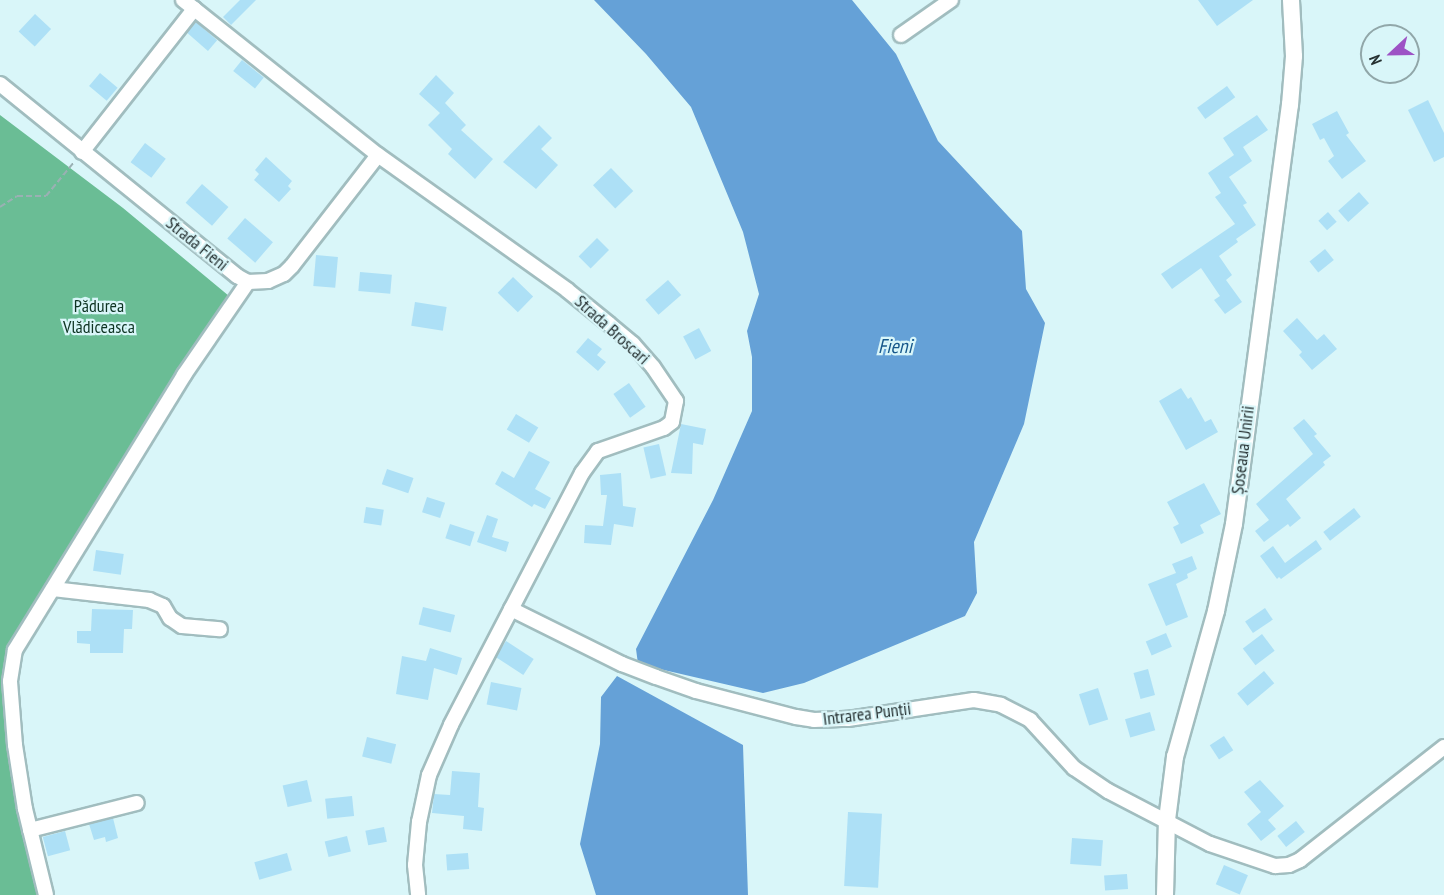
<!DOCTYPE html>
<html>
<head>
<meta charset="utf-8">
<style>
	body { margin:0 }
	#map { position:relative; width:1444px; height:895px; overflow:hidden; background:#d9f6f9; font-family:"PT Sans Narrow",sans-serif }
	div>[style] { position:absolute }
	[style*='--x'] { left:calc(var(--x)*1px); top:calc(var(--y)*1px); width:calc(var(--w)*1px); rotate:calc(var(--a)*1deg) }
	.forest>* { inset:0; background:#6abd95 }
	.water>* { inset:0; background:#65a1d7 }
	.building>* { inset:0; background:#ade0f6; transform-origin:0 0 }
	.path>* { height:2px; margin-top:-1px; transform-origin:0; background:repeating-linear-gradient(90deg,#9ab0b3 0 6px,transparent 0 9px) }
	.roads { filter:drop-shadow(2px 0 #a1bdbf) drop-shadow(-2px 0 #a1bdbf) drop-shadow(0 2px #a1bdbf) drop-shadow(0 -2px #a1bdbf) }
	.minor>* { height:14px; margin:-7px; padding:0 7px; transform-origin:7px; border-radius:7px; background:#fff }
	.major>* { height:16px; margin:-8px; padding:0 8px; transform-origin:8px; border-radius:8px; background:#fff }
	span { translate:-50% -50%; white-space:nowrap; text-align:center; line-height:1.15; -webkit-text-stroke:4.5px #d9f6f9; paint-order:stroke }
	.street-label { font-size:18px; color:#253031 }
	.park-label { font-size:18px; color:#0d3322 }
	.water-label { font-size:20px; color:#17588b; font-style:italic }
	.north { position:absolute; left:1360px; top:24px; width:60px; height:60px; box-sizing:border-box; background:#d9f6f9; border:2px solid #91a7a9; border-radius:50%; rotate:248deg; font-size:16px; font-weight:700; line-height:24px; text-align:center; color:#253031 }
	.north::after { content:''; display:block; margin:auto; width:21px; height:27px; background:#9d52c5; clip-path:polygon(50% 0,100% 100%,50% 72%,0 100%) }
</style>
</head>
<body>
<div id="map">
	<div class="forest">
		<i style="clip-path:polygon(0 115px,123px 208px,229px 296px,13px 645px,5px 690px,8px 748px,28px 845px,42px 895px,0 895px)"></i>
	</div>
	<div class="water">
		<i style="clip-path:polygon(594px 0,852px 0,896px 54px,938px 141px,1022px 231px,1026px 289px,1045px 323px,1024px 424px,974px 542px,977px 593px,965px 616px,804px 683px,763px 693px,638px 664px,636px 649px,713px 500px,752px 411px,752px 357px,747px 331px,759px 294px,743px 232px,691px 107px,646px 54px)"></i>
		<i style="clip-path:polygon(617px 676px,743px 745px,748px 895px,596px 895px,580px 844px,600px 744px,601px 697px)"></i>
	</div>
	<div class="building">
		<i style="clip-path:polygon(240px 0,256px 0,231px 25px,223px 17px)"></i>
		<i style="clip-path:polygon(1198px 0,1253px 0,1217px 26px)"></i>
		<i style="left:35px;top:14px;width:22px;height:24px;rotate:43deg"></i>
		<i style="left:196px;top:22px;width:28px;height:14px;rotate:41deg"></i>
		<i style="left:242px;top:60px;width:28px;height:14px;rotate:39deg"></i>
		<i style="left:100px;top:73px;width:23px;height:17px;rotate:40deg"></i>
		<i style="clip-path:polygon(436px 75px,454px 93px,445px 103px,466px 125px,461px 130px,493px 159px,475px 179px,448px 154px,452px 149px,428px 125px,440px 113px,419px 94px)"></i>
		<i style="left:1227px;top:86px;width:14px;height:37px;rotate:54deg"></i>
		<i style="clip-path:polygon(1428px 100px,1444px 133px,1444px 157px,1434px 162px,1408px 110px)"></i>
		<i style="clip-path:polygon(1337px 111px,1349px 133px,1346px 135px,1366px 161px,1342px 179px,1328px 161px,1334px 156px,1324px 138px,1320px 140px,1312px 124px)"></i>
		<i style="clip-path:polygon(1257px 115px,1268px 130px,1243px 147px,1252px 161px,1229px 177px,1247px 203px,1243px 205px,1256px 225px,1236px 239px,1238px 242px,1219px 256px,1232px 275px,1226px 280px,1242px 302px,1225px 314px,1214px 300px,1220px 296px,1201px 268px,1172px 289px,1161px 274px,1235px 224px,1215px 197px,1221px 193px,1208px 173px,1234px 155px,1223px 138px)"></i>
		<i style="clip-path:polygon(539px 125px,552px 138px,541px 149px,558px 165px,536px 189px,503px 162px)"></i>
		<i style="left:145px;top:143px;width:26px;height:24px;rotate:37deg"></i>
		<i style="clip-path:polygon(266px 157px,292px 181px,288px 186px,291px 189px,279px 202px,254px 180px,259px 174px,255px 170px)"></i>
		<i style="left:611px;top:168px;width:32px;height:25px;rotate:46deg"></i>
		<i style="left:202px;top:184px;width:35px;height:25px;rotate:41deg"></i>
		<i style="left:1359px;top:192px;width:15px;height:28px;rotate:48deg"></i>
		<i style="left:1328px;top:212px;width:13px;height:13px;rotate:48deg"></i>
		<i style="left:245px;top:218px;width:37px;height:27px;rotate:41deg"></i>
		<i style="left:597px;top:238px;width:17px;height:26px;rotate:45deg"></i>
		<i style="left:1325px;top:249px;width:14px;height:20px;rotate:51deg"></i>
		<i style="left:316px;top:255px;width:22px;height:31px;rotate:5deg"></i>
		<i style="left:360px;top:272px;width:32px;height:19px;rotate:5deg"></i>
		<i style="left:513px;top:277px;width:28px;height:22px;rotate:44deg"></i>
		<i style="left:668px;top:280px;width:20px;height:30px;rotate:49deg"></i>
		<i style="left:415px;top:302px;width:32px;height:24px;rotate:9deg"></i>
		<i style="clip-path:polygon(1297px 318px,1317px 340px,1324px 334px,1337px 349px,1312px 370px,1299px 355px,1302px 352px,1283px 331px)"></i>
		<i style="left:699px;top:328px;width:26px;height:18px;rotate:62deg"></i>
		<i style="clip-path:polygon(588px 338px,602px 349px,597px 355px,606px 362px,598px 371px,576px 352px)"></i>
		<i style="left:629px;top:383px;width:29px;height:19px;rotate:55deg"></i>
		<i style="clip-path:polygon(1181px 388px,1188px 399px,1191px 397px,1205px 422px,1211px 419px,1218px 432px,1186px 450px,1159px 401px)"></i>
		<i style="left:516px;top:414px;width:26px;height:18px;rotate:31deg"></i>
		<i style="clip-path:polygon(1304px 419px,1317px 434px,1314px 436px,1331px 456px,1323px 462px,1325px 465px,1286px 499px,1301px 518px,1290px 527px,1288px 524px,1264px 542px,1255px 531px,1269px 520px,1256px 504px,1313px 454px,1293px 428px)"></i>
		<i style="clip-path:polygon(681px 424px,706px 429px,703px 445px,693px 443px,692px 474px,671px 473px)"></i>
		<i style="left:659px;top:444px;width:32px;height:16px;rotate:77deg"></i>
		<i style="clip-path:polygon(529px 451px,550px 462px,535px 489px,551px 498px,545px 509px,534px 504px,532px 507px,495px 484px,502px 471px,514px 478px)"></i>
		<i style="left:387px;top:469px;width:28px;height:16px;rotate:19deg"></i>
		<i style="clip-path:polygon(621px 473px,623px 506px,636px 508px,633px 527px,614px 524px,611px 545px,584px 543px,585px 525px,603px 526px,607px 495px,601px 495px,600px 475px)"></i>
		<i style="clip-path:polygon(1204px 483px,1221px 514px,1200px 525px,1204px 533px,1181px 544px,1173px 527px,1179px 524px,1167px 502px)"></i>
		<i style="left:427px;top:497px;width:19px;height:16px;rotate:18deg"></i>
		<i style="left:366px;top:507px;width:18px;height:16px;rotate:9deg"></i>
		<i style="left:1354px;top:508px;width:11px;height:39px;rotate:52deg"></i>
		<i style="clip-path:polygon(487px 515px,498px 519px,492px 537px,509px 542px,506px 552px,477px 542px)"></i>
		<i style="left:450px;top:524px;width:26px;height:15px;rotate:18deg"></i>
		<i style="clip-path:polygon(1316px 540px,1322px 549px,1281px 579px,1279px 577px,1277px 579px,1260px 556px,1273px 546px,1285px 563px)"></i>
		<i style="left:96px;top:550px;width:28px;height:21px;rotate:8deg"></i>
		<i style="clip-path:polygon(1192px 556px,1197px 569px,1187px 574px,1188px 578px,1176px 584px,1188px 617px,1166px 626px,1148px 584px,1176px 573px,1172px 564px)"></i>
		<i style="left:423px;top:607px;width:33px;height:18px;rotate:14deg"></i>
		<i style="left:1265px;top:608px;width:14px;height:24px;rotate:56deg"></i>
		<i style="clip-path:polygon(92px 609px,133px 610px,132px 629px,124px 629px,123px 653px,90px 653px,90px 644px,77px 643px,77px 631px,91px 631px)"></i>
		<i style="left:1166px;top:633px;width:15px;height:22px;rotate:67deg"></i>
		<i style="left:1262px;top:634px;width:21px;height:24px;rotate:53deg"></i>
		<i style="left:506px;top:641px;width:33px;height:19px;rotate:33deg"></i>
		<i style="clip-path:polygon(430px 648px,462px 658px,457px 675px,434px 668px,428px 700px,396px 694px,402px 656px,426px 661px)"></i>
		<i style="left:1148px;top:669px;width:27px;height:15px;rotate:75deg"></i>
		<i style="left:1264px;top:671px;width:16px;height:35px;rotate:50deg"></i>
		<i style="left:491px;top:682px;width:31px;height:23px;rotate:11deg"></i>
		<i style="left:1098px;top:688px;width:33px;height:20px;rotate:72deg"></i>
		<i style="left:1150px;top:712px;width:19px;height:26px;rotate:74deg"></i>
		<i style="left:1224px;top:736px;width:17px;height:17px;rotate:57deg"></i>
		<i style="left:367px;top:737px;width:30px;height:20px;rotate:14deg"></i>
		<i style="clip-path:polygon(452px 771px,480px 773px,478px 807px,484px 808px,482px 831px,463px 829px,464px 816px,432px 813px,434px 794px,450px 795px)"></i>
		<i style="left:307px;top:780px;width:22px;height:25px;rotate:77deg"></i>
		<i style="clip-path:polygon(1260px 780px,1284px 806px,1268px 820px,1276px 829px,1261px 841px,1247px 824px,1261px 812px,1244px 792px)"></i>
		<i style="left:352px;top:796px;width:20px;height:27px;rotate:84deg"></i>
		<i style="left:848px;top:812px;width:34px;height:74px;rotate:3deg"></i>
		<i style="clip-path:polygon(113px 818px,118px 838px,106px 842px,105px 837px,94px 840px,89px 824px)"></i>
		<i style="left:1296px;top:821px;width:14px;height:24px;rotate:51deg"></i>
		<i style="left:384px;top:827px;width:15px;height:19px;rotate:79deg"></i>
		<i style="left:65px;top:831px;width:20px;height:23px;rotate:75deg"></i>
		<i style="left:347px;top:836px;width:16px;height:23px;rotate:76deg"></i>
		<i style="left:1072px;top:838px;width:31px;height:26px;rotate:4deg"></i>
		<i style="left:287px;top:853px;width:18px;height:34px;rotate:74deg"></i>
		<i style="left:468px;top:853px;width:16px;height:22px;rotate:86deg"></i>
		<i style="left:1224px;top:865px;width:26px;height:21px;rotate:23deg"></i>
		<i style="left:1127px;top:874px;width:15px;height:23px;rotate:86deg"></i>
	</div>
	<div class="path">
		<i style="--x:0;--y:207;--w:20;--a:-33"></i>
		<i style="--x:17;--y:196;--w:29;--a:0"></i>
		<i style="--x:46;--y:196;--w:44;--a:-50.5"></i>
	</div>
	<div class="roads">
		<div class="minor">
			<i style="--x:183;--y:0;--w:249;--a:38.5"></i>
			<i style="--x:378;--y:155;--w:232;--a:35.5"></i>
			<i style="--x:567;--y:290;--w:54;--a:39"></i>
			<i style="--x:609;--y:324;--w:31;--a:40"></i>
			<i style="--x:633;--y:344;--w:30;--a:49"></i>
			<i style="--x:653;--y:367;--w:41;--a:55.9"></i>
			<i style="--x:676;--y:401;--w:21;--a:101"></i>
			<i style="--x:672;--y:422;--w:10;--a:143"></i>
			<i style="--x:664;--y:428;--w:70;--a:160.8"></i>
			<i style="--x:598;--y:451;--w:27;--a:126"></i>
			<i style="--x:582;--y:473;--w:284;--a:117.5"></i>
			<i style="--x:451;--y:725;--w:55;--a:113.7"></i>
			<i style="--x:429;--y:775;--w:48;--a:102"></i>
			<i style="--x:419;--y:822;--w:43;--a:95.3"></i>
			<i style="--x:415;--y:865;--w:30;--a:84"></i>
			<i style="--x:901;--y:35;--w:61;--a:-35"></i>
			<i style="--x:0;--y:84;--w:305;--a:39"></i>
			<i style="--x:237;--y:276;--w:13;--a:29"></i>
			<i style="--x:248;--y:282;--w:20;--a:-3"></i>
			<i style="--x:268;--y:281;--w:17;--a:-24"></i>
			<i style="--x:284;--y:274;--w:11;--a:-45"></i>
			<i style="--x:292;--y:266;--w:140;--a:-52.2"></i>
			<i style="--x:82;--y:152;--w:182;--a:-51.9"></i>
			<i style="--x:53;--y:589;--w:97;--a:6.5"></i>
			<i style="--x:149;--y:600;--w:15;--a:23"></i>
			<i style="--x:163;--y:606;--w:14;--a:60"></i>
			<i style="--x:170;--y:618;--w:14;--a:34"></i>
			<i style="--x:182;--y:626;--w:38;--a:5"></i>
			<i style="--x:511;--y:609;--w:124;--a:26.4"></i>
			<i style="--x:622;--y:664;--w:36;--a:21"></i>
			<i style="--x:656;--y:677;--w:42;--a:19.3"></i>
			<i style="--x:696;--y:691;--w:103;--a:14.6"></i>
			<i style="--x:796;--y:717;--w:18;--a:9"></i>
			<i style="--x:814;--y:720;--w:34;--a:-2"></i>
			<i style="--x:848;--y:719;--w:127;--a:-8.6"></i>
			<i style="--x:974;--y:700;--w:27;--a:10"></i>
			<i style="--x:1001;--y:705;--w:33;--a:27"></i>
			<i style="--x:1030;--y:720;--w:65;--a:47.5"></i>
			<i style="--x:1074;--y:768;--w:41;--a:34.1"></i>
			<i style="--x:1108;--y:791;--w:115;--a:27.5"></i>
			<i style="--x:1210;--y:844;--w:69;--a:18.7"></i>
			<i style="--x:1275;--y:866;--w:14;--a:-4"></i>
			<i style="--x:1289;--y:865;--w:12;--a:-24"></i>
			<i style="--x:1300;--y:860;--w:183;--a:-38.1"></i>
			<i style="--x:30;--y:830;--w:110;--a:-14.2"></i>
			<i style="--x:46;--y:895;--w:89;--a:-103.7"></i>
			<i style="--x:25;--y:809;--w:65;--a:-98.9"></i>
			<i style="--x:15;--y:745;--w:64;--a:-94.5"></i>
			<i style="--x:10;--y:681;--w:31;--a:-81"></i>
			<i style="--x:15;--y:650;--w:323;--a:-58.4"></i>
			<i style="--x:184;--y:375;--w:113;--a:-55.5"></i>
		</div>
		<div class="major">
			<i style="--x:1165;--y:895;--w:75;--a:-88.5"></i>
			<i style="--x:1167;--y:820;--w:64;--a:-82.8"></i>
			<i style="--x:1175;--y:757;--w:152;--a:-74.3"></i>
			<i style="--x:1216;--y:611;--w:89;--a:-78.3"></i>
			<i style="--x:1234;--y:524;--w:423;--a:-82.4"></i>
			<i style="--x:1290;--y:105;--w:49;--a:-85.3"></i>
			<i style="--x:1294;--y:56;--w:56;--a:-93.1"></i>
		</div>
	</div>
	<div class="street-label">
		<span style="left:197px;top:244px;rotate:39deg">Strada Fieni</span>
		<span style="left:612px;top:330px;rotate:42deg">Strada Broscari</span>
		<span style="left:1243px;top:450px;rotate:-83deg">Șoseaua Unirii</span>
		<span style="left:867px;top:714px;rotate:-7deg">Intrarea Punții</span>
	</div>
	<div class="park-label">
		<span style="left:99px;top:317px">Pădurea<br>Vlădiceasca</span>
	</div>
	<div class="water-label">
		<span style="left:895px;top:346px">Fieni</span>
	</div>
	<div class="north">N</div>
</div>
</body>
</html>
